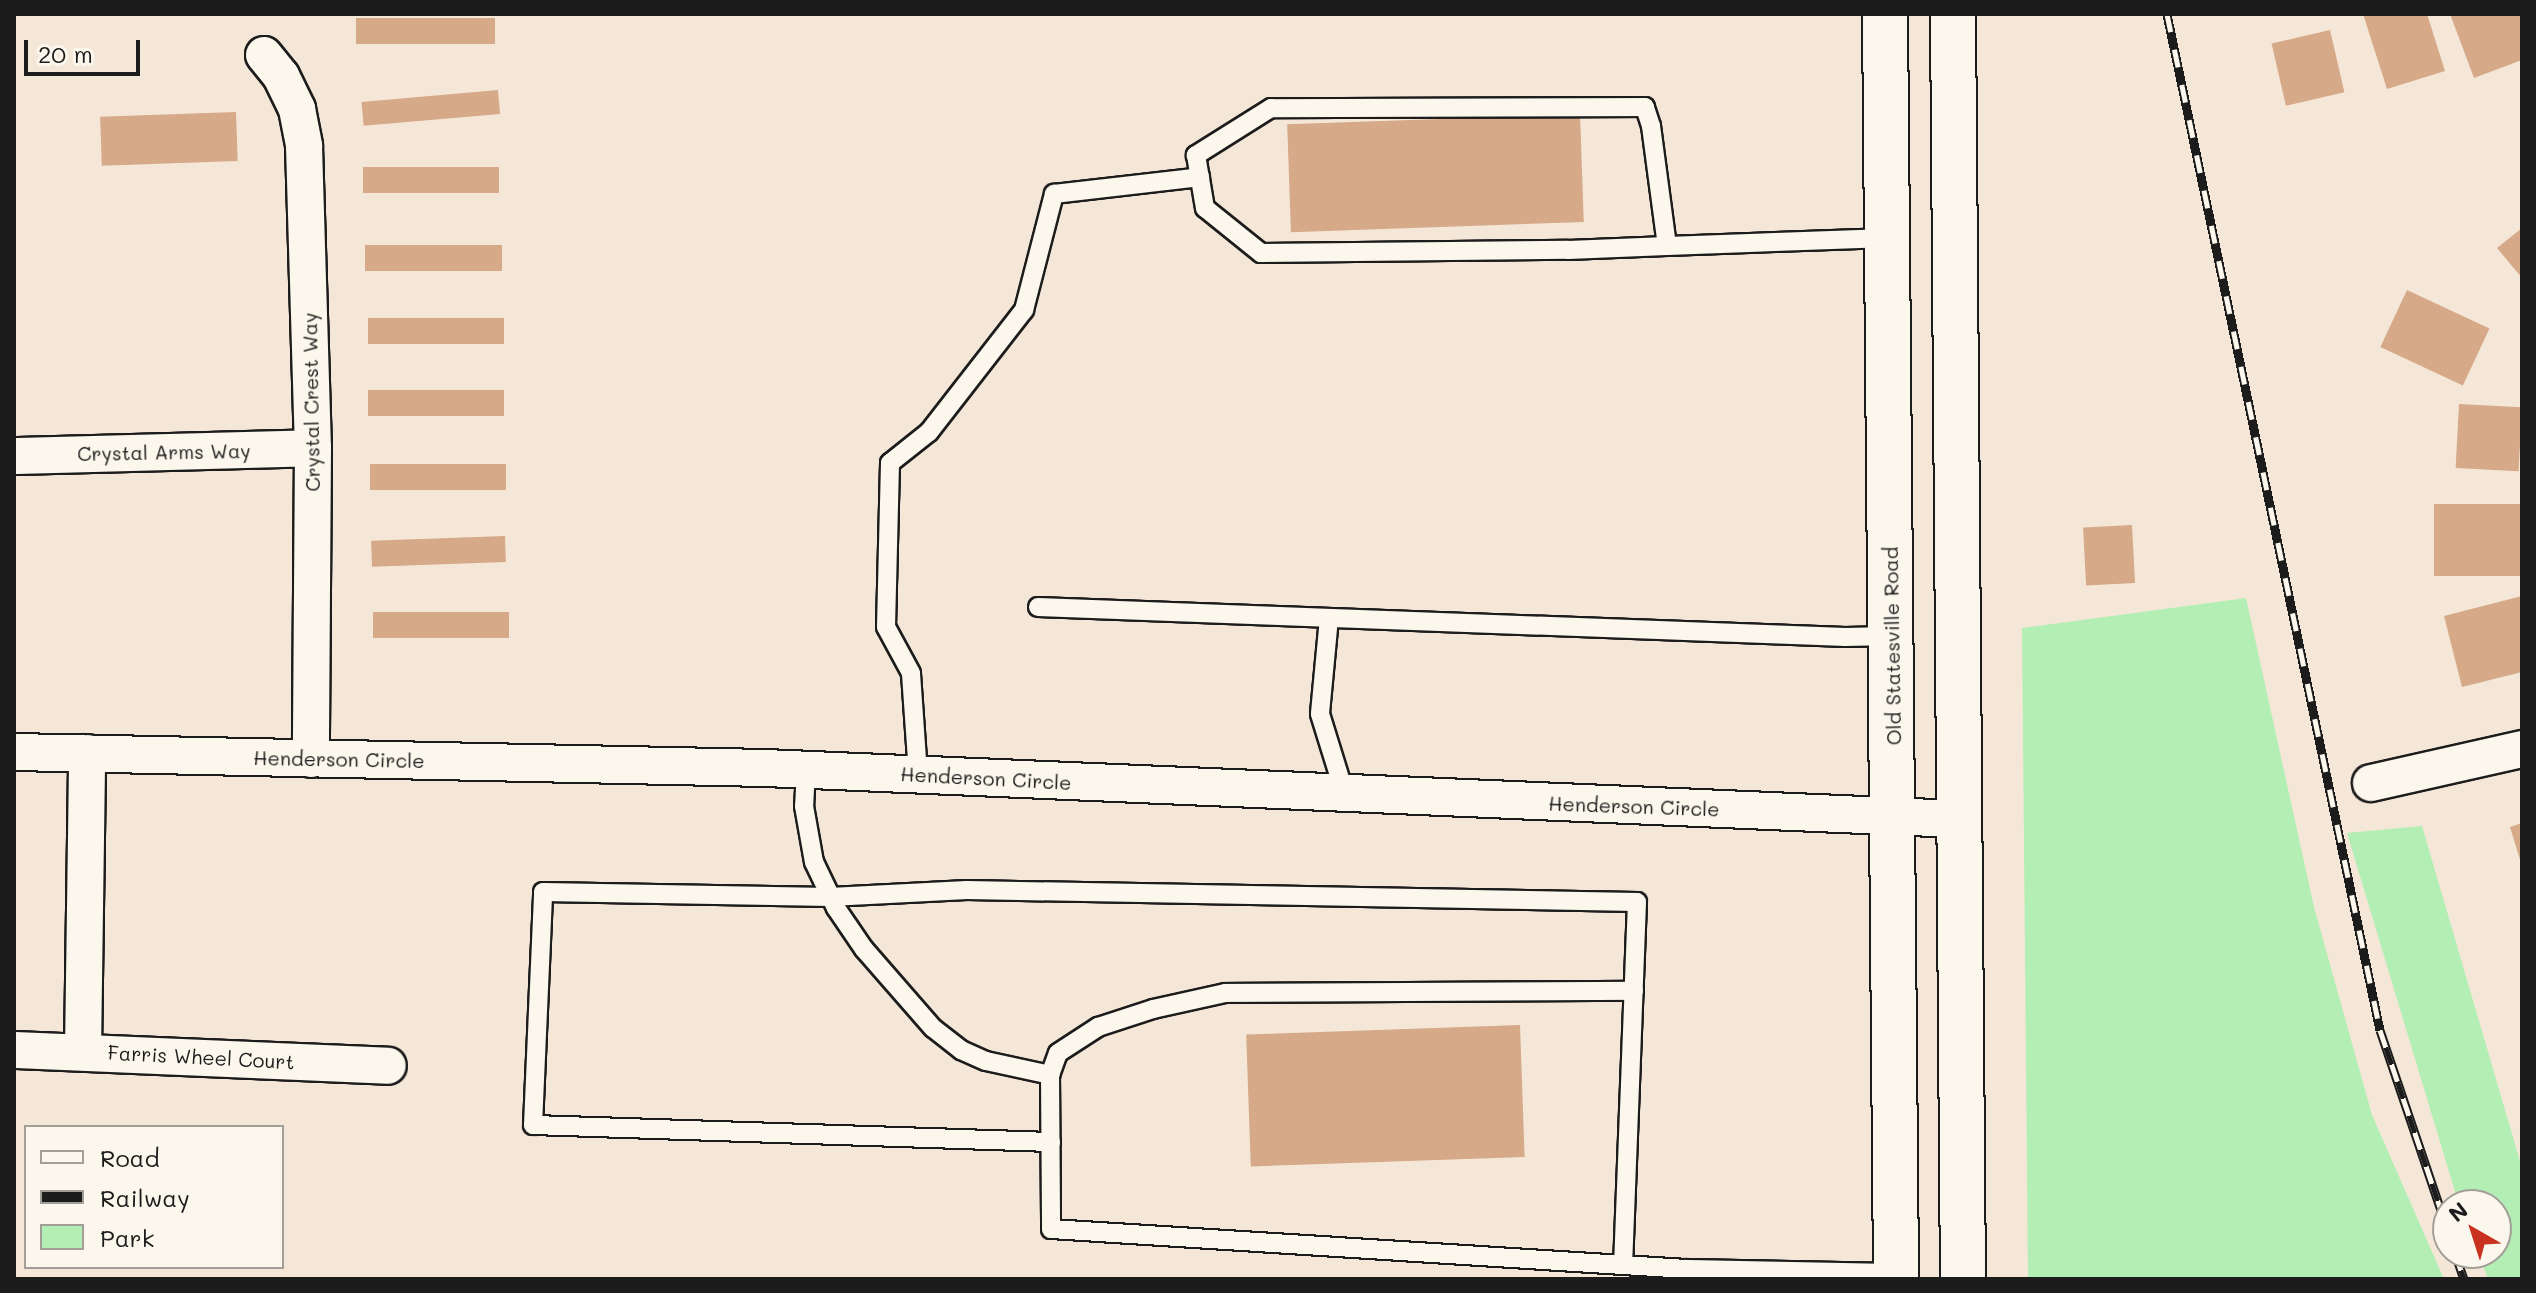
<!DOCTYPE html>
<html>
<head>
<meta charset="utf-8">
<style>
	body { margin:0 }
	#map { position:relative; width:2536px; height:1293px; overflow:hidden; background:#f4e7d8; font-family:Mali,sans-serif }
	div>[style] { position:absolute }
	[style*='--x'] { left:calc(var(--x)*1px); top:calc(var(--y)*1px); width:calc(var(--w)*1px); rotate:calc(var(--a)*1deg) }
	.green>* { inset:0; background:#b3eeb4 }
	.building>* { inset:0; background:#d6a988; transform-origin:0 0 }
	.roads { filter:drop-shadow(2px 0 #1c1c1c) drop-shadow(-2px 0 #1c1c1c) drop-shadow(0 2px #1c1c1c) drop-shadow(0 -2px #1c1c1c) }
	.service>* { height:18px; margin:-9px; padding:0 9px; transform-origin:9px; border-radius:9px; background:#fbf7ec }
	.minor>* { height:36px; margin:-18px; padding:0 18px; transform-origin:18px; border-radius:18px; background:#fbf7ec }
	.primary>* { height:44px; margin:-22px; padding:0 22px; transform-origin:22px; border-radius:22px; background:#fbf7ec }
	.rail>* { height:9px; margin-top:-4.5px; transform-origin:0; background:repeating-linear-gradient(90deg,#fbf7ec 0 18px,#1c1c1c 0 36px); box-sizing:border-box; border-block:2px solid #1c1c1c }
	span { translate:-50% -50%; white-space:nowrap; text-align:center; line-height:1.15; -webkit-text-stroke:6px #fbf7ec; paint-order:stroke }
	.street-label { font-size:20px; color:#1c1c1c }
	.frame { position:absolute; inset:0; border:16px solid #1c1c1c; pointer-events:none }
	.legend { position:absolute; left:24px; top:1125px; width:260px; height:144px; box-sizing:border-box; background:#fbf7ec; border:2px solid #a29f99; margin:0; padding:10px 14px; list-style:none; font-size:24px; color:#1c1c1c }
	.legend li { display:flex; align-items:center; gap:16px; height:40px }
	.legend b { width:40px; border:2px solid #a29f99 }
	.north { position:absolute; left:2432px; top:1189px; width:80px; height:80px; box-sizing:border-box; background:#fbf7ec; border:2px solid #a29f99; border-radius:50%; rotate:321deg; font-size:22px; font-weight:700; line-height:32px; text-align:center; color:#1c1c1c }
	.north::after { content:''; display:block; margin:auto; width:28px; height:36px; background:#c8321e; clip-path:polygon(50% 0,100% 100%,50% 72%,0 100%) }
	.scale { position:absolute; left:24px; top:40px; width:116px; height:36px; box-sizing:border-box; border:4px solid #1c1c1c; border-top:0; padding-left:10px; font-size:24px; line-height:28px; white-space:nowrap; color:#1c1c1c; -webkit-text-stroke:6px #fbf7ec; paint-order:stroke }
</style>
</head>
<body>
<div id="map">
	<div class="green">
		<i style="clip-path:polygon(2246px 598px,2314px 907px,2372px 1115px,2444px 1279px,2028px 1279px,2022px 628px)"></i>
		<i style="clip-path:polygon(2422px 826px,2522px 1168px,2522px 1279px,2488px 1279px,2478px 1253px,2496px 1253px,2496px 1205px,2459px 1205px,2347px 833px)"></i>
	</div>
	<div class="building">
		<i style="clip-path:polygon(2363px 14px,2427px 14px,2445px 71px,2387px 89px)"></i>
		<i style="clip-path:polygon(2450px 14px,2522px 14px,2522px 60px,2474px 78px)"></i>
		<i style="left:495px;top:18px;width:26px;height:139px;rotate:90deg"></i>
		<i style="left:2330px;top:30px;width:64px;height:60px;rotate:77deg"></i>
		<i style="left:498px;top:90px;width:24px;height:137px;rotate:85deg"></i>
		<i style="left:236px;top:112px;width:49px;height:136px;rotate:88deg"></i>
		<i style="left:1580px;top:114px;width:108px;height:293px;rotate:88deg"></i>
		<i style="left:363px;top:167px;width:136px;height:26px"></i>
		<i style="clip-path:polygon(2522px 228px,2522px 278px,2497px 248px)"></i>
		<i style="left:365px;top:245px;width:137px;height:26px"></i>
		<i style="left:2407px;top:290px;width:91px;height:63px;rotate:25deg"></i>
		<i style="left:504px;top:318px;width:26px;height:136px;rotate:90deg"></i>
		<i style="left:368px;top:390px;width:136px;height:26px"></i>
		<i style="left:2459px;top:404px;width:63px;height:64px;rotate:3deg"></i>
		<i style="left:370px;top:464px;width:136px;height:26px"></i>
		<i style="left:2522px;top:504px;width:72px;height:88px;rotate:90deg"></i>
		<i style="left:2132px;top:525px;width:58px;height:49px;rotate:87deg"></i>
		<i style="left:505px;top:536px;width:26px;height:134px;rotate:88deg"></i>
		<i style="clip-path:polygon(2522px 596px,2522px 672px,2462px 687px,2444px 616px)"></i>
		<i style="left:373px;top:612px;width:136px;height:26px"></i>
		<i style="clip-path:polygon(2522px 823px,2522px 863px,2521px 863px,2510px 827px)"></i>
		<i style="left:1520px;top:1025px;width:132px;height:274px;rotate:88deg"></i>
	</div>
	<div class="roads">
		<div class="service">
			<i style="--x:1667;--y:246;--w:121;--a:-97.6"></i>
			<i style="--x:1651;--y:126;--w:20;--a:-108"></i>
			<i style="--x:1645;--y:107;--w:374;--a:179.8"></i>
			<i style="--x:1271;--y:108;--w:89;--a:147.9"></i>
			<i style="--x:1196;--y:155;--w:54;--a:80.4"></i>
			<i style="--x:1205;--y:208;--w:72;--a:38.8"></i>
			<i style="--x:1261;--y:253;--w:307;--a:-0.6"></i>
			<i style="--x:1568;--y:250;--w:99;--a:-2.3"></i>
			<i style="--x:1667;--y:246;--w:221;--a:-2.1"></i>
			<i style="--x:1038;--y:607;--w:808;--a:2.13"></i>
			<i style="--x:1845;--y:637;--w:47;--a:-1.2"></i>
			<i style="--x:1329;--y:618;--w:96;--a:95.4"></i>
			<i style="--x:1320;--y:714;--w:85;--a:72.8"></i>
			<i style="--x:806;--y:770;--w:36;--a:93"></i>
			<i style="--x:804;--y:806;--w:57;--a:79.9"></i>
			<i style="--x:814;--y:862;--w:51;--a:64.4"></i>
			<i style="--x:836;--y:908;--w:50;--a:55.7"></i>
			<i style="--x:864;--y:949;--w:105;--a:48.9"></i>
			<i style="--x:933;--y:1028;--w:36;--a:38"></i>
			<i style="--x:961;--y:1050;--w:27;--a:24"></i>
			<i style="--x:986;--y:1061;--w:66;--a:12.3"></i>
			<i style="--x:1050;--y:1075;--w:154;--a:89.6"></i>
			<i style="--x:1051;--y:1229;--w:636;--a:3.6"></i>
			<i style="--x:1686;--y:1269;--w:210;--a:1.1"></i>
			<i style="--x:918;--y:774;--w:101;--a:-94"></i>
			<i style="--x:911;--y:673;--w:52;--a:-118.5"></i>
			<i style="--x:886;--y:627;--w:164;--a:-88.6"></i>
			<i style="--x:890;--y:463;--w:50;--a:-38.5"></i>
			<i style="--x:929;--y:432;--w:155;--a:-52.1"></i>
			<i style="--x:1024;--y:310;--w:120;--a:-75.5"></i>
			<i style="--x:1054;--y:194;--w:147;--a:-6.6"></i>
			<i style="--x:1050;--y:1075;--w:23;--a:-70"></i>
			<i style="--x:1058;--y:1053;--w:48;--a:-33"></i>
			<i style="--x:1098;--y:1027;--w:58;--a:-18.1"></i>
			<i style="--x:1153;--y:1009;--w:74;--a:-12.5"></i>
			<i style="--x:1225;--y:993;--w:409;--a:-0.3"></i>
			<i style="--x:1051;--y:1142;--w:518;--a:-178.12"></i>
			<i style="--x:533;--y:1125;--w:233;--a:-87.5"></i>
			<i style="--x:543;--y:892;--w:287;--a:1"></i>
			<i style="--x:830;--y:897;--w:137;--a:-2.9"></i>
			<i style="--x:967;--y:890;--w:670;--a:1.03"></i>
			<i style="--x:1637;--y:902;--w:363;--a:92.2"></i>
		</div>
		<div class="minor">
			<i style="--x:264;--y:55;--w:27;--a:51"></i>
			<i style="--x:281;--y:76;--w:37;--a:64"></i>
			<i style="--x:297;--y:109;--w:38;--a:79"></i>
			<i style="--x:304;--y:146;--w:302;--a:88.3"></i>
			<i style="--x:313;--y:448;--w:311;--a:90.4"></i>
			<i style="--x:14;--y:456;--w:299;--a:-1.5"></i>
			<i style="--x:14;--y:752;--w:751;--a:1.22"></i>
			<i style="--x:765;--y:768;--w:1194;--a:2.45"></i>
			<i style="--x:2371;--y:783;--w:155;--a:-12.7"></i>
			<i style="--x:14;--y:1050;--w:374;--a:2.4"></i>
			<i style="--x:83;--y:1052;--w:299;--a:-89.2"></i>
		</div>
		<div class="primary">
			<i style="--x:1885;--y:14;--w:1265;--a:89.5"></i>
			<i style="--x:1953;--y:14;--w:1265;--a:89.55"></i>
		</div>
	</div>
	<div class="rail">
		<i style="--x:2167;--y:14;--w:1038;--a:78.16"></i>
		<i style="--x:2380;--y:1030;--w:212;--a:71.3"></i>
		<i style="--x:2455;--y:1253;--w:28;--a:71"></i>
	</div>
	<div class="street-label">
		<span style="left:311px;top:402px;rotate:-91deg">Crystal Crest Way</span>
		<span style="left:164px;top:452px;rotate:-1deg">Crystal Arms Way</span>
		<span style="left:1892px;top:646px;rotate:-91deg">Old Statesville Road</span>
		<span style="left:339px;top:759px;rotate:1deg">Henderson Circle</span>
		<span style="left:986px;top:778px;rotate:3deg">Henderson Circle</span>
		<span style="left:1634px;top:806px;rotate:2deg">Henderson Circle</span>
		<span style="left:201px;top:1057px;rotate:3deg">Farris Wheel Court</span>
	</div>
	<div class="frame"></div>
	<ul class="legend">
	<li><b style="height:10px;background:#fbf7ec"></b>Road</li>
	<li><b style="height:10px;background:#1c1c1c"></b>Railway</li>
	<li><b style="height:22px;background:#b3eeb4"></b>Park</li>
	</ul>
	<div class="north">N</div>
	<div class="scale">20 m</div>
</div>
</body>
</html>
